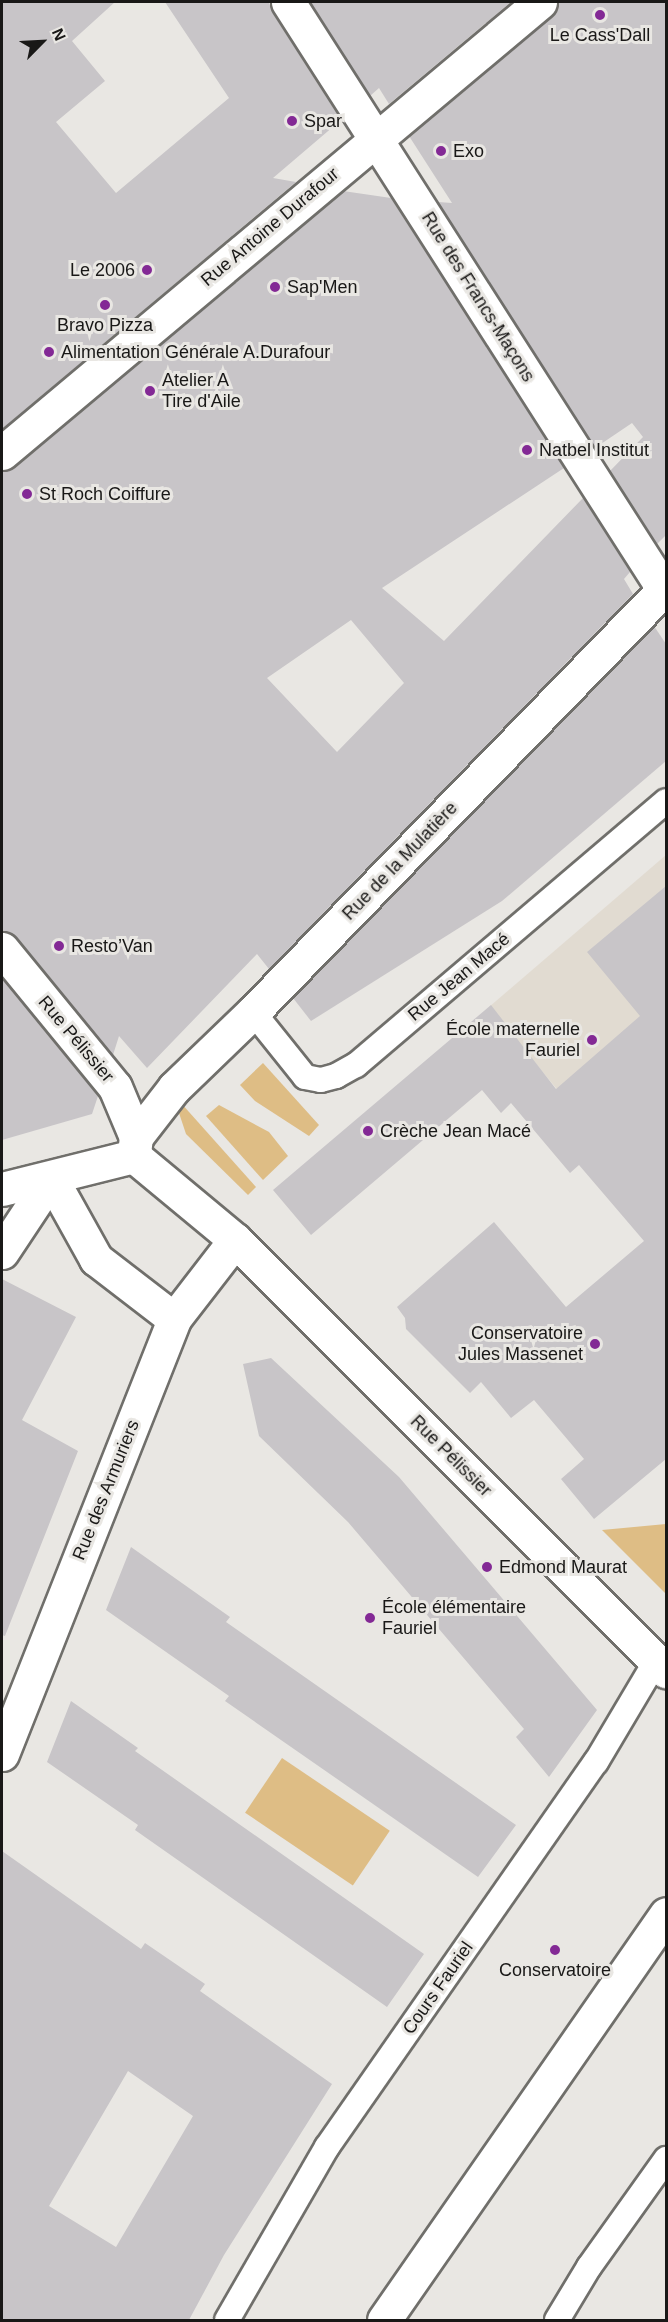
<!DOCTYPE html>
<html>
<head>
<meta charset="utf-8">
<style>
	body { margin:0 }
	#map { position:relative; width:668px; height:2322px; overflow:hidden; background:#e9e7e3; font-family:Helvetica,sans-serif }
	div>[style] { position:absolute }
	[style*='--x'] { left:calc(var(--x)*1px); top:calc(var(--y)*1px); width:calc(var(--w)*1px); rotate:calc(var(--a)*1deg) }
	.built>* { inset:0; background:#e1dbd1 }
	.green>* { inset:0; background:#debd85; transform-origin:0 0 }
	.building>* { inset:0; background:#c8c5c8 }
	.roads { filter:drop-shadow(2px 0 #706f6b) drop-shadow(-2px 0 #706f6b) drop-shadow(0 2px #706f6b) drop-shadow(0 -2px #706f6b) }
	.lane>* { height:24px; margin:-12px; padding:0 12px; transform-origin:12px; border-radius:12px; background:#fff }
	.street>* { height:33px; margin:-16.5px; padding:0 16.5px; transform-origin:16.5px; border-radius:16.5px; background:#fff }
	.secondary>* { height:33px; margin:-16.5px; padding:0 16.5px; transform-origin:16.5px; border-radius:16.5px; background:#fff }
	.dots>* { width:16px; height:16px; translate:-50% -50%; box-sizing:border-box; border:3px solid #e9e7e3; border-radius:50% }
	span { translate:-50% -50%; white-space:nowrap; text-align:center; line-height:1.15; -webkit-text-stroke:6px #e9e7e3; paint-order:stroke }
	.poi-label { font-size:18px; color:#191817 }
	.left { translate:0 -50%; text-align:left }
	.right { translate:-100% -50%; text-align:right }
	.street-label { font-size:18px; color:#191817 }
	.frame { position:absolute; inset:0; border:3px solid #191817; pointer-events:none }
	.north { position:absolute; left:12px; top:12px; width:60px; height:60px; -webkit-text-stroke:4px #e9e7e3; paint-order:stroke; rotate:66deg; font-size:16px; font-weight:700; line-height:24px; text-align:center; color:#191817 }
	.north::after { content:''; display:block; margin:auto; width:21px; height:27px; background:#191817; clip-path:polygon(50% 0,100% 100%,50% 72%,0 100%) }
</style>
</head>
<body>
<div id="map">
	<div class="built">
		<i style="clip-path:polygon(666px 855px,666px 1219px,665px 1220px,489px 1007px)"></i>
	</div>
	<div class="green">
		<i style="clip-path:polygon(263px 1063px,319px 1125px,309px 1136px,255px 1101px,240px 1085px)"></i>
		<i style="clip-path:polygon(181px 1103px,256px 1187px,248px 1195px,186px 1134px,179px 1113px)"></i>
		<i style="clip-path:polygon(219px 1105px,269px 1132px,288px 1156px,263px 1180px,206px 1116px)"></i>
		<i style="clip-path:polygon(666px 1524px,666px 1594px,602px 1530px)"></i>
		<i style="left:282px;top:1758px;width:130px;height:66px;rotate:34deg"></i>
	</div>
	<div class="building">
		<i style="clip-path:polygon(2px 2px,115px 2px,72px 41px,105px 81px,56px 122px,116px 193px,229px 98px,165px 2px,269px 2px,272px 12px,341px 120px,273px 178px,296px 182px,2px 429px)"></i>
		<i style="clip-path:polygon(310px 2px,511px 2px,389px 104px,379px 88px,370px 96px)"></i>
		<i style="clip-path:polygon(558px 2px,666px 2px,666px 535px,657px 544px,610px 471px,643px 437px,632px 423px,595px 448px,438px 202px,452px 203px,409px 136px,552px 16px)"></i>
		<i style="clip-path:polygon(evenodd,343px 191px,391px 198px,564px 468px,382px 588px,444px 641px,583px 498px,630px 572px,624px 579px,633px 594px,269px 969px,257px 954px,147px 1068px,119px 1036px,113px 1055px,16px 937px,2px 931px,2px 471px,14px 467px,343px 191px,351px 620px,404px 683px,337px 752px,267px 678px,351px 620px)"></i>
		<i style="clip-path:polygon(654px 626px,666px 644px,666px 761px,502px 901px,311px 1021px,293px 998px)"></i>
		<i style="clip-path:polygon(666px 886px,666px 1459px,594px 1519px,561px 1479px,584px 1459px,534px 1400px,511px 1418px,481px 1382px,470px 1393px,406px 1329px,405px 1318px,397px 1307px,494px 1222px,566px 1307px,644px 1241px,579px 1165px,570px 1173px,511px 1103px,501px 1113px,482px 1090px,311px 1235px,273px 1190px,491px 1005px,556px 1089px,640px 1016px,587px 952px)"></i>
		<i style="clip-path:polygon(2px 978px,98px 1096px,92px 1114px,2px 1140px)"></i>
		<i style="clip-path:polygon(2px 1279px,76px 1317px,22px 1420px,78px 1451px,5px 1636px,2px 1635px)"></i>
		<i style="clip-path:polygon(271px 1358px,399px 1477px,597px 1710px,549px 1777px,516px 1737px,524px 1729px,348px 1522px,259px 1436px,243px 1364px)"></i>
		<i style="clip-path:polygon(131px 1547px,230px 1617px,226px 1622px,516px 1825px,478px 1877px,225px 1701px,229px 1696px,106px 1610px)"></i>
		<i style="clip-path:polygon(71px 1701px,138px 1748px,135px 1751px,424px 1954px,387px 2007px,135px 1830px,138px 1825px,47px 1762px)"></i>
		<i style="clip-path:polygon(evenodd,2px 1851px,141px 1949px,145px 1943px,205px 1984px,200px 1991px,332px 2084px,224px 2255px,189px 2320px,2px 2320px,2px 1851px,128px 2071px,193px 2116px,116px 2247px,49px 2206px,128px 2071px)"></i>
	</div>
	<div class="roads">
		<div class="lane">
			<i style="--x:253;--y:1012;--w:83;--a:51.3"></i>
			<i style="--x:305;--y:1077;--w:16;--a:11"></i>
			<i style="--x:321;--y:1080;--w:16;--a:-15"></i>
			<i style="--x:336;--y:1076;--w:23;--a:-29"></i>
			<i style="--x:356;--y:1065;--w:407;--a:-40.4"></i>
			<i style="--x:227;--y:2320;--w:200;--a:-60"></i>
			<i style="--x:327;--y:2147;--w:470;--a:-55.1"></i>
			<i style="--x:596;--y:1762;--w:117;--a:-59.3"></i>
			<i style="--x:557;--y:2320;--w:62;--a:-58.9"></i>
			<i style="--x:589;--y:2267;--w:133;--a:-54.5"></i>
		</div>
		<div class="street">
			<i style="--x:288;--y:2;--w:702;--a:57.4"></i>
			<i style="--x:2;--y:453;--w:702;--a:-39.97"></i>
			<i style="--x:2;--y:949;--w:178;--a:50.7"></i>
			<i style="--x:115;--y:1087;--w:54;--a:67.2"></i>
			<i style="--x:136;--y:1137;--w:17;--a:97"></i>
			<i style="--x:136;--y:1137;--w:62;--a:-52.2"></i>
			<i style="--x:174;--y:1088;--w:110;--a:-43.9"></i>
			<i style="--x:253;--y:1012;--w:593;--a:-45.82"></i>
			<i style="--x:2;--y:1252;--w:89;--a:-56.5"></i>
			<i style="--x:51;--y:1178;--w:93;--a:60.9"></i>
			<i style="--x:96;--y:1259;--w:98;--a:37.6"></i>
			<i style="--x:2;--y:1754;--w:468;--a:-68.4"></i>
			<i style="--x:174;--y:1319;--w:100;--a:-52.3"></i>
		</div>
		<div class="secondary">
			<i style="--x:2;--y:1189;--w:136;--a:-14"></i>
			<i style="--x:134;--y:1156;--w:131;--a:39.7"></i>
			<i style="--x:235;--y:1240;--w:610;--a:45"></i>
			<i style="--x:384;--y:2320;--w:494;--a:-55.2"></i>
		</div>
	</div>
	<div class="dots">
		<i style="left:600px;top:15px;background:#832995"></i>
		<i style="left:292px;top:121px;background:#832995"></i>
		<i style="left:441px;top:151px;background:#832995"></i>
		<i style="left:147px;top:270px;background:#832995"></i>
		<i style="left:275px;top:287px;background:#832995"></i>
		<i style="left:105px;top:305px;background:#832995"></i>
		<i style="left:49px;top:352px;background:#832995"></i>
		<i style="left:150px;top:391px;background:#832995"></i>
		<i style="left:527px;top:450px;background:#832995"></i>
		<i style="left:27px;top:494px;background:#832995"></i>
		<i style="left:59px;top:946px;background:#832995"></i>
		<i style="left:592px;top:1040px;background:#832995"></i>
		<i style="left:368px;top:1131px;background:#832995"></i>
		<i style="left:595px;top:1344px;background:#832995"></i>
		<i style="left:487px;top:1567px;background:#832995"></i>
		<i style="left:370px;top:1618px;background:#832995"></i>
		<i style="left:555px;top:1950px;background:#832995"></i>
	</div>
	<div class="poi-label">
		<span style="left:600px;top:35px">Le Cass'Dall</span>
		<span class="left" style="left:304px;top:121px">Spar</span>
		<span class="left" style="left:453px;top:151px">Exo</span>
		<span class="right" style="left:135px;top:270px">Le 2006</span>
		<span class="left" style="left:287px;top:287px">Sap'Men</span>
		<span style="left:105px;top:325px">Bravo Pizza</span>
		<span class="left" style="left:61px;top:352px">Alimentation Générale A.Durafour</span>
		<span class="left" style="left:162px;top:391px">Atelier A<br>Tire d'Aile</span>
		<span class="left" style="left:539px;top:450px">Natbel Institut</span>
		<span class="left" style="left:39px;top:494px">St Roch Coiffure</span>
		<span class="left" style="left:71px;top:946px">Resto’Van</span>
		<span class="right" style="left:580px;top:1040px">École maternelle<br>Fauriel</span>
		<span class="left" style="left:380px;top:1131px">Crèche Jean Macé</span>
		<span class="right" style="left:583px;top:1344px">Conservatoire<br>Jules Massenet</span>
		<span class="left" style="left:499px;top:1567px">Edmond Maurat</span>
		<span class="left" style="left:382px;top:1618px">École élémentaire<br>Fauriel</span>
		<span style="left:555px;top:1970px">Conservatoire</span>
	</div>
	<div class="street-label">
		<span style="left:270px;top:227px;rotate:-40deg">Rue Antoine Durafour</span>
		<span style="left:478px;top:297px;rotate:58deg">Rue des Francs-Maçons</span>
		<span style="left:400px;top:861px;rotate:-46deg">Rue de la Mulatière</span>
		<span style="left:459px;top:977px;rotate:-40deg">Rue Jean Macé</span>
		<span style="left:76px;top:1039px;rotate:50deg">Rue Pélissier</span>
		<span style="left:451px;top:1456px;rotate:45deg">Rue Pélissier</span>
		<span style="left:106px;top:1490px;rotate:-68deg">Rue des Armuriers</span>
		<span style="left:438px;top:1988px;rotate:-55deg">Cours Fauriel</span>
	</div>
	<div class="frame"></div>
	<div class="north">N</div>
</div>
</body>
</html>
